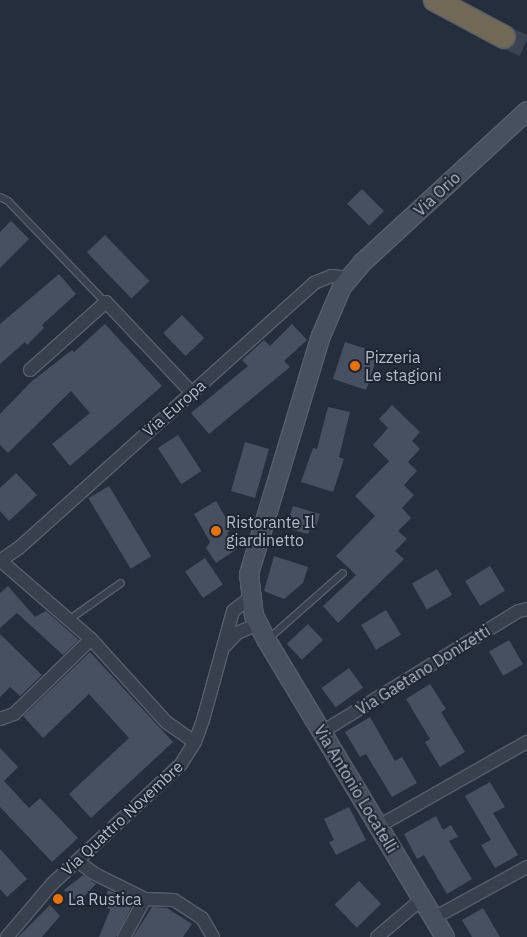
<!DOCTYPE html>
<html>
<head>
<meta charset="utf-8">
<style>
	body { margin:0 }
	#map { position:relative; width:527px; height:937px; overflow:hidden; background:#252e3c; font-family:"IBM Plex Sans",sans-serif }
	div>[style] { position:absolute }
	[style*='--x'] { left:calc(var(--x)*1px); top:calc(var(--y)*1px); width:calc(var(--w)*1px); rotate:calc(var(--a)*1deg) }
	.building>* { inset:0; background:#465060; transform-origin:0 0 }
	.highway-tunnel>* { height:22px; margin-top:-11px; transform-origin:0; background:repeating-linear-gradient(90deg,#3b4351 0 22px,transparent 0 33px) }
	.roads { filter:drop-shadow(1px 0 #575e6b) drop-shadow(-1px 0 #575e6b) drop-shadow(0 1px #575e6b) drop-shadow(0 -1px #575e6b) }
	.lane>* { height:6px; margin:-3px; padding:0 3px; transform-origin:3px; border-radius:3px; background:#39404d }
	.street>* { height:12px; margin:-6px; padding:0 6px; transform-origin:6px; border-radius:6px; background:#39404d }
	.secondary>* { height:18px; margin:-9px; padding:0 9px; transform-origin:9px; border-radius:9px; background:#47505f }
	.highway>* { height:22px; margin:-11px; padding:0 11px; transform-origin:11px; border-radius:11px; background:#726856 }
	.dots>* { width:14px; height:14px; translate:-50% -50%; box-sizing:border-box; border:2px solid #1e2532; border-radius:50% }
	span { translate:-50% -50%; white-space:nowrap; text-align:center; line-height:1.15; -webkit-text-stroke:4px #1e2532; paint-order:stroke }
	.street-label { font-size:16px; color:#b5bcc8 }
	.poi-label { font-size:16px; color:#b5bcc8 }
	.left { translate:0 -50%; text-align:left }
</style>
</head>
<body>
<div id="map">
	<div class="building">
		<i style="left:362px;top:189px;width:31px;height:21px;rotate:45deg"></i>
		<i style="clip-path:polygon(11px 221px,29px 239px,0 268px,0 232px)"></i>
		<i style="left:105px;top:235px;width:64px;height:25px;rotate:46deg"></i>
		<i style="clip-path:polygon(59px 274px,76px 294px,42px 325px,44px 328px,27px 345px,25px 342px,0 364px,0 324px)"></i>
		<i style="left:182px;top:315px;width:32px;height:26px;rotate:46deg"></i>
		<i style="clip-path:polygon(105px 324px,162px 386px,70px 466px,52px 444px,90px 413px,71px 391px,8px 453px,0 445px,0 414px,32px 381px,72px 350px,74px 352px)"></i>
		<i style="clip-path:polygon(292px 324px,307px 340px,284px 361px,290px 367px,209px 434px,191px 413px,248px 366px,242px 360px,264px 340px,270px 346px)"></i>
		<i style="left:345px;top:342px;width:35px;height:39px;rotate:18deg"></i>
		<i style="clip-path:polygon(392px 405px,420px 432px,412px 441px,420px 449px,408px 462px,417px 471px,404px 485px,414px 495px,402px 508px,411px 518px,398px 531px,407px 539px,395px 551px,404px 559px,338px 623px,323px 606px,356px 575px,336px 556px,375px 516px,355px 496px,389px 461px,373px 445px,388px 428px,379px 419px)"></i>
		<i style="clip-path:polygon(328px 407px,350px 412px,339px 457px,344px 459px,333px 492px,301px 482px,313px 448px,317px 449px)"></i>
		<i style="left:178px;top:435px;width:43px;height:24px;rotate:57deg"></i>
		<i style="left:245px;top:442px;width:25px;height:51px;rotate:16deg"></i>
		<i style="clip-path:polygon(16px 473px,37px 495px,9px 521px,0 511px,0 488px)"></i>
		<i style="left:109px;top:486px;width:82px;height:24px;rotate:59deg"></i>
		<i style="clip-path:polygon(216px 501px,232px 528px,227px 533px,237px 549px,216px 563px,206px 548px,210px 542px,194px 514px)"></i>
		<i style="clip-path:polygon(293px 506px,320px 514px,316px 527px,311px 525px,308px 534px,286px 528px)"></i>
		<i style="clip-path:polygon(274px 556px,308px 567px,303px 583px,284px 599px,264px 591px)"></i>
		<i style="left:205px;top:558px;width:32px;height:24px;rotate:56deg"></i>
		<i style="left:490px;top:566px;width:29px;height:29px;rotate:59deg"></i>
		<i style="left:437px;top:569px;width:30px;height:29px;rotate:60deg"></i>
		<i style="clip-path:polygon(8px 586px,35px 617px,46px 611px,79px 640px,63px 655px,17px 613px,0 628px,0 593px)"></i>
		<i style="left:386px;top:610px;width:29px;height:29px;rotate:59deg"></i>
		<i style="left:308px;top:624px;width:22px;height:29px;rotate:47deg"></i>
		<i style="clip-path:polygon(0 634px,42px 675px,20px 696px,10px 687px,0 697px)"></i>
		<i style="left:509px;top:640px;width:28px;height:23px;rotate:60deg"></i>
		<i style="clip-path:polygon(90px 652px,173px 742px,91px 818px,69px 794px,129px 738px,89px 694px,43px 738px,23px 716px)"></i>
		<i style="left:349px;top:668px;width:24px;height:34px;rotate:54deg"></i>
		<i style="clip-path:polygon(430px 684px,446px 709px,441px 712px,465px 752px,440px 767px,425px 742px,430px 739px,406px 699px)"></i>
		<i style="clip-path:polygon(370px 717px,395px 761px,402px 757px,417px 783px,392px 797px,366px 754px,360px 757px,345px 732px)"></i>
		<i style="clip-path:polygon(0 748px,18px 767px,4px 781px,29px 808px,40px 798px,78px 838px,52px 862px,0 807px)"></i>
		<i style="clip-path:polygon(490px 782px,505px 807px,493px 813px,518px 855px,495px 868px,481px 845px,491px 840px,465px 796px)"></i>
		<i style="clip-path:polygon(349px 807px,366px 840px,336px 855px,329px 842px,334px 840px,324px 819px)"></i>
		<i style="clip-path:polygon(436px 816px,443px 830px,451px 825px,458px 837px,449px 841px,472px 879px,447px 894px,424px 855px,417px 859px,404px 834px)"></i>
		<i style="clip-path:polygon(0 849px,27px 879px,7px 897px,0 889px)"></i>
		<i style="clip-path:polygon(83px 875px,96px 884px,78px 903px,64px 890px)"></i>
		<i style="left:359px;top:881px;width:32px;height:34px;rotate:46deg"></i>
		<i style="clip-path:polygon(108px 890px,134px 902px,116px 937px,99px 937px,110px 910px,103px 904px)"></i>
		<i style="clip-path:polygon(50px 905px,60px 916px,42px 937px,18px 937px)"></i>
		<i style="clip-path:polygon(152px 907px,167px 908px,192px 924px,183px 937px,133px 937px)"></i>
		<i style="clip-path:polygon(483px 908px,500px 937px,472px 937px,462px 920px)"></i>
	</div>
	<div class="highway-tunnel">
		<i style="--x:504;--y:37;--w:25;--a:23"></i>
	</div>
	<div class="roads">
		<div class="lane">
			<i style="--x:0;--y:197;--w:9;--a:27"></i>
			<i style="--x:8;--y:201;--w:140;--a:46.2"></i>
			<i style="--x:70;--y:619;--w:62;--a:-35.2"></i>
			<i style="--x:267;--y:640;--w:101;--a:-41.4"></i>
		</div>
		<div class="street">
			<i style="--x:30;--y:370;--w:102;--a:-41.8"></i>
			<i style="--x:106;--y:302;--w:124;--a:46.6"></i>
			<i style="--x:0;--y:561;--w:24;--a:-35"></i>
			<i style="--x:20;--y:547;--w:395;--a:-41.9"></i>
			<i style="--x:314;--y:283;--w:18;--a:-22"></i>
			<i style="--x:331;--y:276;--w:18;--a:6"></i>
			<i style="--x:1;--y:561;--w:119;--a:40.9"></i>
			<i style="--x:91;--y:639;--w:112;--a:47.9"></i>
			<i style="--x:166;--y:722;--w:35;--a:35"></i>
			<i style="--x:226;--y:645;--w:16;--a:-47"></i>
			<i style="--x:237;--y:633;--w:23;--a:-23"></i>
			<i style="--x:0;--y:719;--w:15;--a:-20"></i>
			<i style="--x:14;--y:714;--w:107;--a:-44.2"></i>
			<i style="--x:322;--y:732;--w:231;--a:-31.6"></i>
			<i style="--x:519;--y:611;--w:8;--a:-14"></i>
			<i style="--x:379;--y:826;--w:170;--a:-29.6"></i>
			<i style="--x:79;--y:862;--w:18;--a:38"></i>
			<i style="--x:93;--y:873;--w:58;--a:26.6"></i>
			<i style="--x:145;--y:899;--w:29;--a:2"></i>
			<i style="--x:174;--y:900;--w:33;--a:33"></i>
			<i style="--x:202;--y:918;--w:22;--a:60"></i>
			<i style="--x:434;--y:918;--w:106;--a:-28.7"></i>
			<i style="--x:7;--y:937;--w:70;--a:-49.7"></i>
			<i style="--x:52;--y:884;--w:176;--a:-42.9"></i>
			<i style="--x:181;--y:764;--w:26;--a:-58"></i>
			<i style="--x:195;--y:742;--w:23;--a:-70"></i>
			<i style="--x:203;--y:720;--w:113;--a:-74.6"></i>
			<i style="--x:233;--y:611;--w:23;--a:-38"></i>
			<i style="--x:124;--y:937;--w:43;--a:-61.1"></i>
			<i style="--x:377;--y:937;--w:59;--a:-40.2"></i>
		</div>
		<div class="secondary">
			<i style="--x:445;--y:937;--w:345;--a:-121"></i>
			<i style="--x:267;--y:641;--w:28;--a:-117"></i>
			<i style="--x:254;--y:616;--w:42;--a:-96.8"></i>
			<i style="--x:249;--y:574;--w:249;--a:-73.2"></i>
			<i style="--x:321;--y:336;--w:53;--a:-66.8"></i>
			<i style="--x:342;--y:287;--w:33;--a:-50"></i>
			<i style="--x:363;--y:262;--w:223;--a:-42.6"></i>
		</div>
		<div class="highway">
			<i style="--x:435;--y:0;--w:78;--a:28.2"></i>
		</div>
	</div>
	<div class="dots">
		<i style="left:355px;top:366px;background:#e8710a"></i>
		<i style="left:216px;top:531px;background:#e8710a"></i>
		<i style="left:58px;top:899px;background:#e8710a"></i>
	</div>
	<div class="street-label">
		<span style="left:437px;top:194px;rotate:-43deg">Via Orio</span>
		<span style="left:174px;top:408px;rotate:-41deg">Via Europa</span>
		<span style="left:423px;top:670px;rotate:-32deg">Via Gaetano Donizetti</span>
		<span style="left:356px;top:789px;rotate:59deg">Via Antonio Locatelli</span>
		<span style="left:122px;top:818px;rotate:-43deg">Via Quattro Novembre</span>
	</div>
	<div class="poi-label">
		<span class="left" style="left:365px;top:366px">Pizzeria<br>Le stagioni</span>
		<span class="left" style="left:226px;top:531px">Ristorante Il<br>giardinetto</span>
		<span class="left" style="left:68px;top:899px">La Rustica</span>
	</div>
</div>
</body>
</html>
